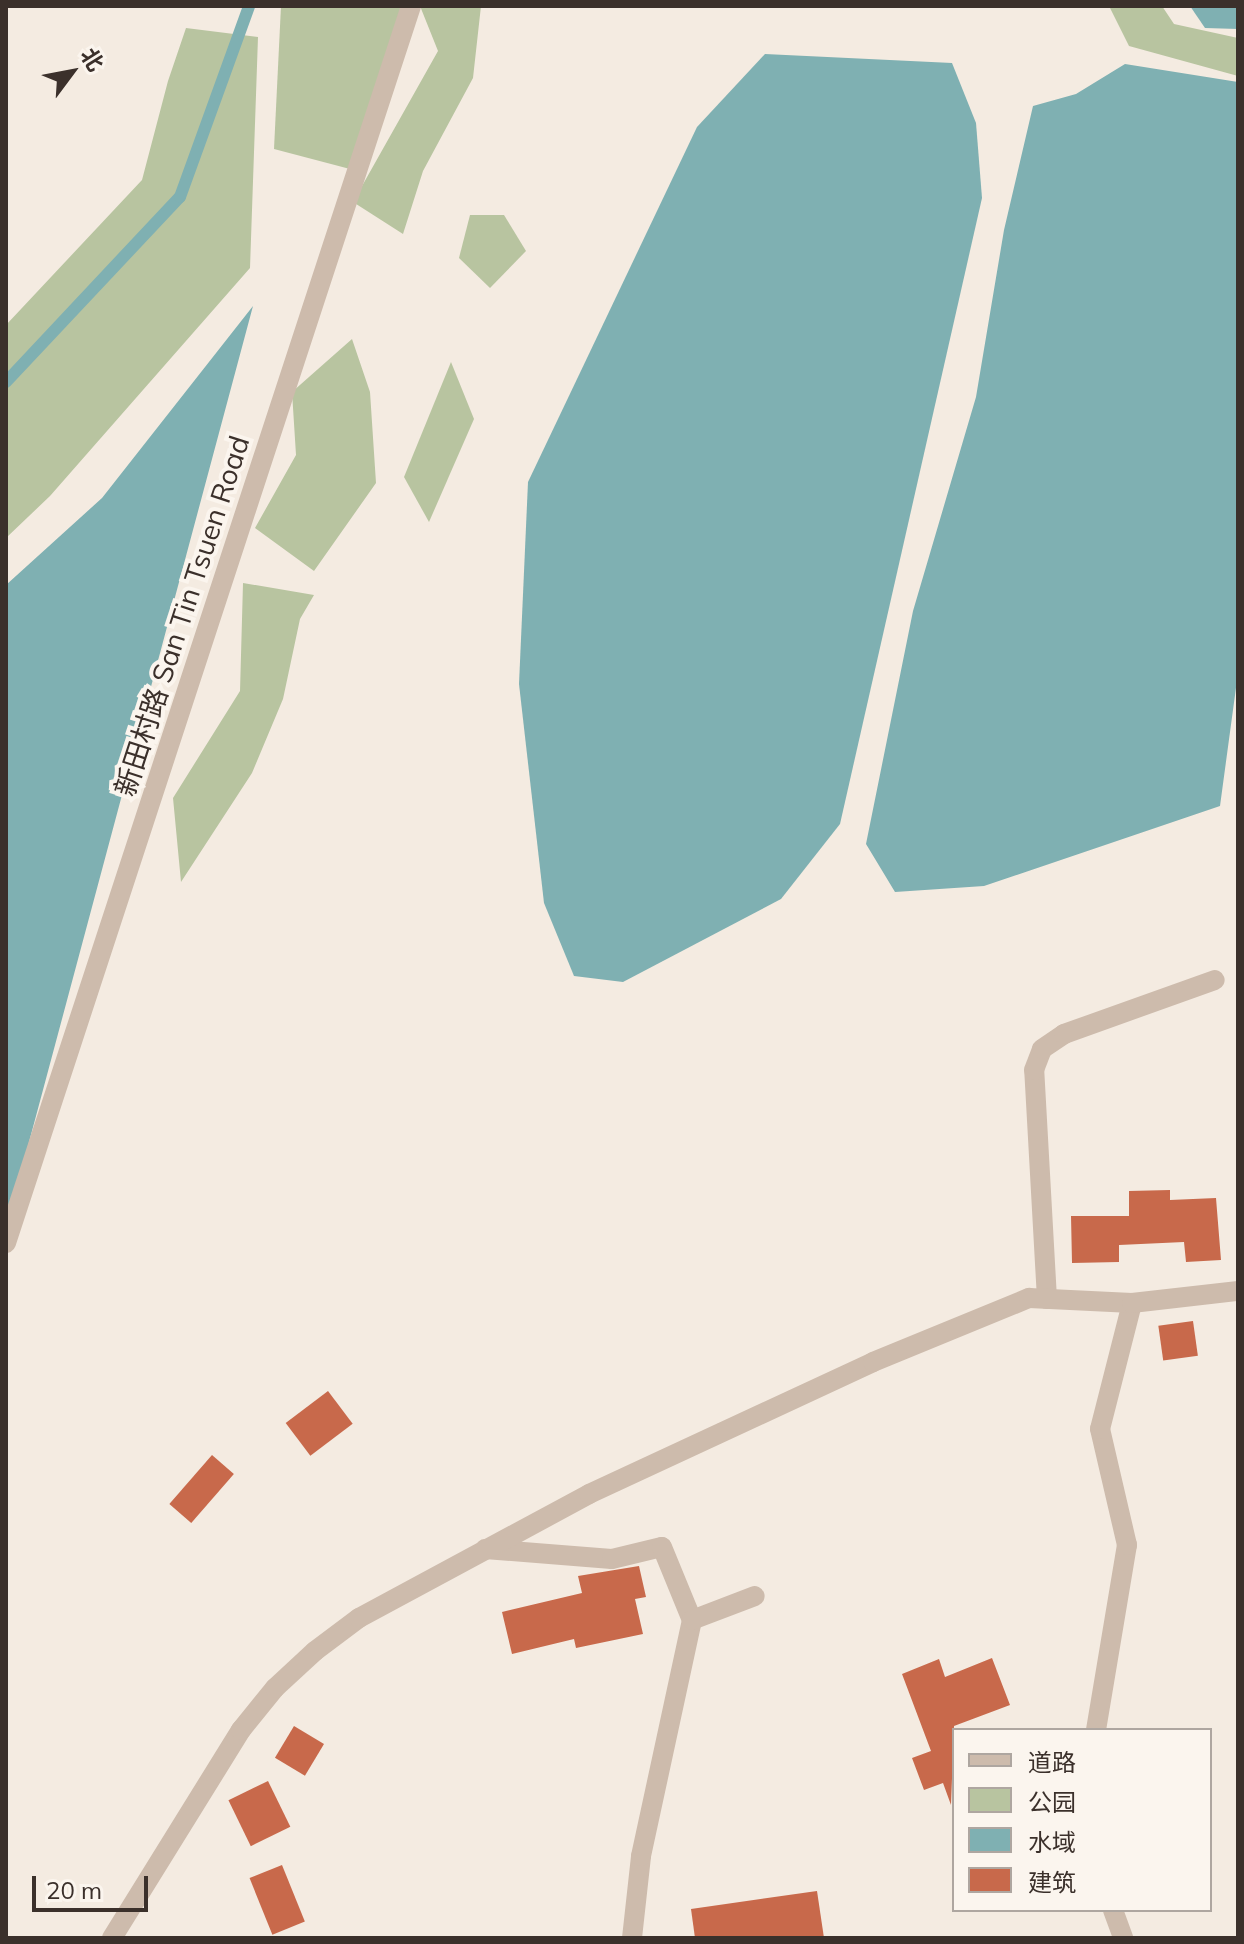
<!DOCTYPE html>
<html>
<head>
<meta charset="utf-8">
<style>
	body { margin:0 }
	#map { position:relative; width:1244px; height:1944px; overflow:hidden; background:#f4ebe1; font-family:Mulish,"Noto Sans SC",sans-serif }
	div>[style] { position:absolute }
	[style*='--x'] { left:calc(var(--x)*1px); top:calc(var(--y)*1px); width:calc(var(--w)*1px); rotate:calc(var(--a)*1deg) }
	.green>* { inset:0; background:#b8c4a0 }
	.water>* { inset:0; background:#7fb0b2 }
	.stream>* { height:12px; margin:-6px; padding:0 6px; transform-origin:6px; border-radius:6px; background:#7fb0b2 }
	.building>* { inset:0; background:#c8694b; transform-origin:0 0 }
	.minor>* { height:20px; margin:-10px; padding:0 10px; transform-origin:10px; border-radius:10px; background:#cdbbac }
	span { translate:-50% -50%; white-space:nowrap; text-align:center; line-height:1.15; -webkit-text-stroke:8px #fbf5ee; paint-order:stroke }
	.street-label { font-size:28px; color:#3b302b }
	.frame { position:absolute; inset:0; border:8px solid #3b302b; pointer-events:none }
	.legend { position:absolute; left:952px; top:1728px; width:260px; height:184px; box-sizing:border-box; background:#fbf5ee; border:2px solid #aea6a0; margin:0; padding:10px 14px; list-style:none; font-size:24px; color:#3b302b }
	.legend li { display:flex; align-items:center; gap:16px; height:40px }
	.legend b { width:40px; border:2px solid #aea6a0 }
	.north { position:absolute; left:32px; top:32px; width:80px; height:80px; -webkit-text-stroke:6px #fbf5ee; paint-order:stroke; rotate:58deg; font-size:22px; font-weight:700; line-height:32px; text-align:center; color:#3b302b }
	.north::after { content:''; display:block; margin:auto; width:28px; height:36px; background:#3b302b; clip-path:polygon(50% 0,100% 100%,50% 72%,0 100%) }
	.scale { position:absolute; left:32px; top:1876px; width:116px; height:36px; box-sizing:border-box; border:4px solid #3b302b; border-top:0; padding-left:10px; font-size:24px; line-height:28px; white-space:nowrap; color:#3b302b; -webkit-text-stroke:6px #fbf5ee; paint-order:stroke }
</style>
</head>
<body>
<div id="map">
	<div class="green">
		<i style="clip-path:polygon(281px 6px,404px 6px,350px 169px,274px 149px)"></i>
		<i style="clip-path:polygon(420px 6px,481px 6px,473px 78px,423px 171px,403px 234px,353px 202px,438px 51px)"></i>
		<i style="clip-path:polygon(1109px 6px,1162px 6px,1174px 24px,1238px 38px,1238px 76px,1129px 46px)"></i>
		<i style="clip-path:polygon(186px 28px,258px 37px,250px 268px,50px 496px,6px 538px,6px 325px,142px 180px,168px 81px)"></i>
		<i style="clip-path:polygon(470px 215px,504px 215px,526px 251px,490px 288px,459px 258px)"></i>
		<i style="clip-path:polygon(352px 339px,370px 392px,376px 483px,314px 571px,255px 528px,296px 455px,292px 392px)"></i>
		<i style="clip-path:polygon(451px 362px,474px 419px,429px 522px,404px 477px)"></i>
		<i style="clip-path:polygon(243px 583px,314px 595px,300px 619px,283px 699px,252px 773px,181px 882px,173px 798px,240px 691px)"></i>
	</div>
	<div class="water">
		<i style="clip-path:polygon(1190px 6px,1238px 6px,1238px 29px,1205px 28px)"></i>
		<i style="clip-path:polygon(765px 54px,952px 63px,976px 123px,982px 198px,840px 824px,781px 899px,623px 982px,574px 976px,544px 903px,519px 684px,528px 482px,697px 127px)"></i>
		<i style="clip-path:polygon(1125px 64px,1238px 82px,1238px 673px,1220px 806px,984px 886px,895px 892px,866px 844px,913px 611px,976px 397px,1004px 230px,1033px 106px,1076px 94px)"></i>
		<i style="clip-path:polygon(253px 306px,6px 1228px,6px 585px,102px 498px)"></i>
	</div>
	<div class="stream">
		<i style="--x:6;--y:382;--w:254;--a:-46.8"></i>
		<i style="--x:180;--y:197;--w:203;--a:-70.1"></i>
	</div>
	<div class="building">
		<i style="clip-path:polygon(1170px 1190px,1170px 1200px,1216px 1198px,1221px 1260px,1186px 1262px,1184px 1242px,1119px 1245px,1119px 1262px,1072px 1263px,1071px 1216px,1129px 1216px,1129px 1191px)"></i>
		<i style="left:1193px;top:1321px;width:35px;height:35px;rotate:82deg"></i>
		<i style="left:328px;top:1391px;width:41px;height:53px;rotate:53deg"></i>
		<i style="left:212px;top:1455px;width:29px;height:65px;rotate:41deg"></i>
		<i style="clip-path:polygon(639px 1566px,646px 1597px,635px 1599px,643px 1634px,576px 1648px,574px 1639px,512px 1654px,502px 1612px,582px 1593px,578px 1576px)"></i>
		<i style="clip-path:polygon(992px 1658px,1010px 1705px,954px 1726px,951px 1805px,943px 1783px,924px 1790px,912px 1758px,931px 1751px,902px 1674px,939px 1659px,945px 1677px)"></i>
		<i style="left:294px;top:1726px;width:35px;height:37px;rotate:31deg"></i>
		<i style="left:268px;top:1781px;width:51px;height:44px;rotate:64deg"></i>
		<i style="left:282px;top:1865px;width:61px;height:35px;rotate:68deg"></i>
		<i style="clip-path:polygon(817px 1891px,824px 1938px,695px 1938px,691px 1909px)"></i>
	</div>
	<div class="minor">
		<i style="--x:6;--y:1243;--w:1302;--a:-71.87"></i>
		<i style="--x:1047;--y:1299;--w:229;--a:-93.2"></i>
		<i style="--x:1034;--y:1070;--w:22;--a:-69"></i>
		<i style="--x:1042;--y:1049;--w:27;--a:-34"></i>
		<i style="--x:1064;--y:1034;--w:160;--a:-19.7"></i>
		<i style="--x:485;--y:1549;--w:127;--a:4.5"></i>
		<i style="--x:612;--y:1559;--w:51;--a:-13.5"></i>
		<i style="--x:662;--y:1547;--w:79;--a:67.7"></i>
		<i style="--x:1096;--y:1730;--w:188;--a:-80.5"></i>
		<i style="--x:1127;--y:1545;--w:119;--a:-103.1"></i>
		<i style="--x:1100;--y:1429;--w:130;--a:-75.7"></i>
		<i style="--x:1113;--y:1910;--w:30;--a:70"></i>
		<i style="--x:112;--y:1938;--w:245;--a:-58.2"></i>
		<i style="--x:241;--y:1730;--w:54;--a:-51"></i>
		<i style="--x:275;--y:1688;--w:54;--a:-42.8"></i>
		<i style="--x:315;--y:1651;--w:55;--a:-36.9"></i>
		<i style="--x:359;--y:1618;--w:261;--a:-28.3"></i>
		<i style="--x:589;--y:1494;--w:313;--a:-24.9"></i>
		<i style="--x:873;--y:1362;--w:169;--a:-22.3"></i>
		<i style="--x:1029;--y:1298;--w:103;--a:2.8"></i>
		<i style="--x:1132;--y:1303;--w:107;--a:-6.5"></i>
		<i style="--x:632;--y:1938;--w:82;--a:-83.7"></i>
		<i style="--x:641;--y:1856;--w:241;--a:-77.8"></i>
		<i style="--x:692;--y:1620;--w:67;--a:-20.9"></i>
	</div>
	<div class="street-label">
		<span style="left:182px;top:616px;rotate:-72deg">新田村路 San Tin Tsuen Road</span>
	</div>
	<div class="frame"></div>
	<ul class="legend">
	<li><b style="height:10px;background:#cdbbac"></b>道路</li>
	<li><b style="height:22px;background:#b8c4a0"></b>公园</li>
	<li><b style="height:22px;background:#7fb0b2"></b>水域</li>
	<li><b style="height:22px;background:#c8694b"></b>建筑</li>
	</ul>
	<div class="north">北</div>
	<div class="scale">20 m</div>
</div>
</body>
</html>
